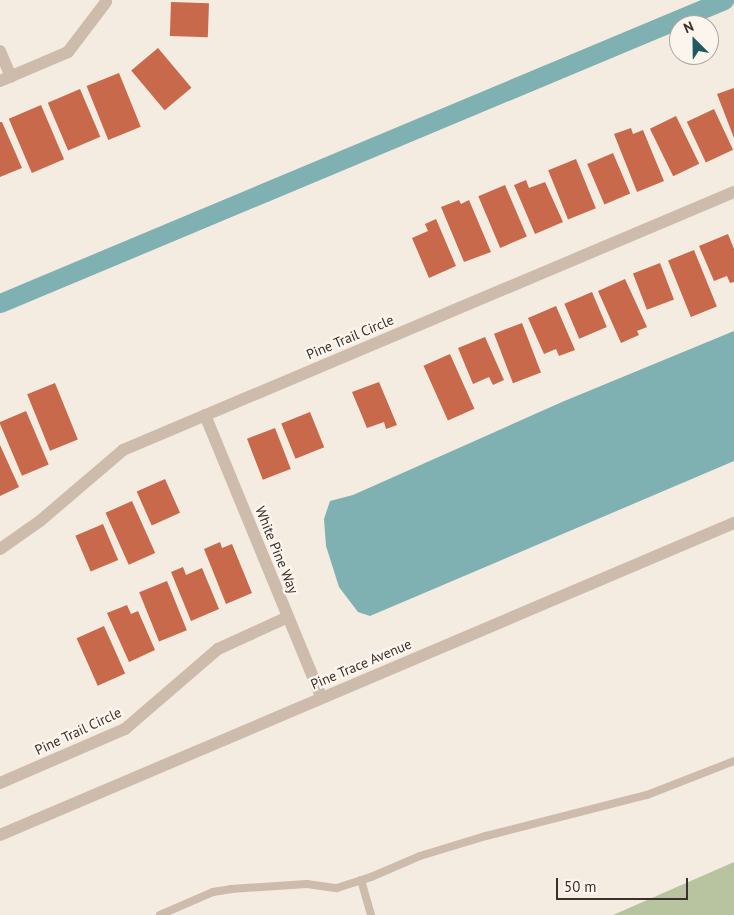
<!DOCTYPE html>
<html>
<head>
<meta charset="utf-8">
<style>
	body { margin:0 }
	#map { position:relative; width:734px; height:915px; overflow:hidden; background:#f4ebe1; font-family:"PT Sans",sans-serif }
	div>[style] { position:absolute }
	[style*='--x'] { left:calc(var(--x)*1px); top:calc(var(--y)*1px); width:calc(var(--w)*1px); rotate:calc(var(--a)*1deg) }
	.green>* { inset:0; background:#b8c4a0 }
	.water>* { inset:0; background:#7fb0b2 }
	.canal>* { height:19px; margin:-9.5px; padding:0 9.5px; transform-origin:9.5px; border-radius:9.5px; background:#7fb0b2 }
	.building>* { inset:0; background:#c8694b; transform-origin:0 0 }
	.service>* { height:8px; margin:-4px; padding:0 4px; transform-origin:4px; border-radius:4px; background:#cdbbac }
	.minor>* { height:12px; margin:-6px; padding:0 6px; transform-origin:6px; border-radius:6px; background:#cdbbac }
	span { translate:-50% -50%; white-space:nowrap; text-align:center; line-height:1.15; -webkit-text-stroke:5px #fbf5ee; paint-order:stroke }
	.street-label { font-size:14px; color:#3b302b }
	.north { position:absolute; left:669px; top:15px; width:50px; height:50px; box-sizing:border-box; background:#fbf5ee; border:1px solid #aea6a0; border-radius:50%; rotate:337deg; font-size:14px; font-weight:700; line-height:20px; text-align:center; color:#3b302b }
	.north::after { content:''; display:block; margin:auto; width:18px; height:22px; background:#1f5a5e; clip-path:polygon(50% 0,100% 100%,50% 72%,0 100%) }
	.scale { position:absolute; left:556px; top:878px; width:132px; height:22px; box-sizing:border-box; border:2px solid #3b302b; border-top:0; padding-left:6px; font-size:15px; line-height:18px; white-space:nowrap; color:#3b302b; -webkit-text-stroke:4px #fbf5ee; paint-order:stroke }
</style>
</head>
<body>
<div id="map">
	<div class="green">
		<i style="clip-path:polygon(734px 862px,734px 915px,613px 915px)"></i>
	</div>
	<div class="water">
		<i style="clip-path:polygon(734px 331px,734px 461px,370px 616px,358px 612px,339px 587px,326px 546px,324px 519px,330px 501px,353px 495px,562px 402px)"></i>
	</div>
	<div class="canal">
		<i style="--x:0;--y:303;--w:785;--a:-22.71"></i>
	</div>
	<div class="building">
		<i style="left:171px;top:2px;width:38px;height:34px;rotate:2deg"></i>
		<i style="left:158px;top:48px;width:52px;height:35px;rotate:50deg"></i>
		<i style="left:119px;top:73px;width:58px;height:35px;rotate:68deg"></i>
		<i style="clip-path:polygon(734px 88px,734px 138px,717px 94px)"></i>
		<i style="left:80px;top:89px;width:52px;height:35px;rotate:67deg"></i>
		<i style="left:41px;top:105px;width:59px;height:35px;rotate:67deg"></i>
		<i style="left:714px;top:109px;width:45px;height:30px;rotate:65deg"></i>
		<i style="left:676px;top:116px;width:53px;height:29px;rotate:64deg"></i>
		<i style="clip-path:polygon(0 122px,2px 122px,22px 168px,0 177px)"></i>
		<i style="clip-path:polygon(631px 128px,633px 134px,643px 130px,664px 181px,637px 192px,614px 134px)"></i>
		<i style="left:613px;top:153px;width:44px;height:28px;rotate:67deg"></i>
		<i style="left:576px;top:159px;width:53px;height:30px;rotate:68deg"></i>
		<i style="clip-path:polygon(526px 180px,529px 188px,545px 182px,563px 222px,535px 234px,514px 185px)"></i>
		<i style="left:505px;top:185px;width:56px;height:29px;rotate:67deg"></i>
		<i style="clip-path:polygon(459px 200px,461px 204px,469px 200px,491px 252px,464px 262px,441px 207px)"></i>
		<i style="clip-path:polygon(436px 219px,456px 266px,429px 278px,412px 238px,428px 231px,425px 224px)"></i>
		<i style="clip-path:polygon(728px 234px,734px 249px,734px 282px,730px 283px,727px 276px,714px 281px,699px 246px)"></i>
		<i style="left:694px;top:250px;width:61px;height:28px;rotate:68deg"></i>
		<i style="left:660px;top:263px;width:39px;height:29px;rotate:69deg"></i>
		<i style="clip-path:polygon(625px 279px,647px 327px,637px 331px,639px 335px,621px 343px,598px 291px)"></i>
		<i style="left:592px;top:292px;width:38px;height:30px;rotate:67deg"></i>
		<i style="clip-path:polygon(556px 306px,575px 350px,559px 356px,556px 349px,544px 354px,528px 318px)"></i>
		<i style="left:522px;top:323px;width:53px;height:30px;rotate:69deg"></i>
		<i style="clip-path:polygon(485px 337px,504px 380px,493px 385px,489px 377px,473px 384px,458px 348px)"></i>
		<i style="left:450px;top:354px;width:60px;height:29px;rotate:66deg"></i>
		<i style="clip-path:polygon(379px 382px,397px 425px,386px 429px,384px 422px,367px 428px,352px 392px)"></i>
		<i style="left:55px;top:383px;width:61px;height:30px;rotate:68deg"></i>
		<i style="left:26px;top:411px;width:58px;height:29px;rotate:67deg"></i>
		<i style="left:310px;top:412px;width:38px;height:31px;rotate:68deg"></i>
		<i style="left:275px;top:428px;width:44px;height:30px;rotate:69deg"></i>
		<i style="clip-path:polygon(0 445px,19px 487px,0 496px)"></i>
		<i style="left:165px;top:479px;width:37px;height:31px;rotate:66deg"></i>
		<i style="left:132px;top:501px;width:57px;height:29px;rotate:66deg"></i>
		<i style="left:103px;top:524px;width:39px;height:30px;rotate:67deg"></i>
		<i style="clip-path:polygon(220px 542px,222px 548px,232px 544px,252px 593px,226px 604px,204px 549px)"></i>
		<i style="clip-path:polygon(183px 567px,186px 575px,202px 568px,219px 609px,191px 621px,171px 572px)"></i>
		<i style="left:167px;top:581px;width:53px;height:30px;rotate:68deg"></i>
		<i style="clip-path:polygon(127px 605px,131px 614px,138px 611px,155px 650px,129px 662px,107px 613px)"></i>
		<i style="left:104px;top:626px;width:52px;height:30px;rotate:66deg"></i>
	</div>
	<div class="service">
		<i style="--x:361;--y:880;--w:36;--a:74"></i>
		<i style="--x:160;--y:915;--w:58;--a:-23.5"></i>
		<i style="--x:213;--y:892;--w:18;--a:-9"></i>
		<i style="--x:231;--y:889;--w:76;--a:-3.8"></i>
		<i style="--x:307;--y:884;--w:30;--a:8"></i>
		<i style="--x:337;--y:888;--w:36;--a:-18"></i>
		<i style="--x:371;--y:877;--w:53;--a:-23.2"></i>
		<i style="--x:420;--y:856;--w:69;--a:-16.9"></i>
		<i style="--x:486;--y:836;--w:166;--a:-14.3"></i>
		<i style="--x:647;--y:795;--w:93;--a:-21.3"></i>
	</div>
	<div class="minor">
		<i style="--x:0;--y:51;--w:28;--a:67"></i>
		<i style="--x:0;--y:81;--w:74;--a:-23.1"></i>
		<i style="--x:68;--y:52;--w:63;--a:-52.8"></i>
		<i style="--x:205;--y:415;--w:305;--a:67.6"></i>
		<i style="--x:0;--y:549;--w:49;--a:-35"></i>
		<i style="--x:40;--y:521;--w:109;--a:-40.5"></i>
		<i style="--x:123;--y:450;--w:663;--a:-22.89"></i>
		<i style="--x:0;--y:783;--w:136;--a:-23.4"></i>
		<i style="--x:125;--y:729;--w:123;--a:-40.7"></i>
		<i style="--x:218;--y:649;--w:77;--a:-24.6"></i>
		<i style="--x:0;--y:835;--w:798;--a:-23.03"></i>
	</div>
	<div class="street-label">
		<span style="left:350px;top:337px;rotate:-23deg">Pine Trail Circle</span>
		<span style="left:277px;top:550px;rotate:68deg">White Pine Way</span>
		<span style="left:361px;top:664px;rotate:-23deg">Pine Trace Avenue</span>
		<span style="left:78px;top:731px;rotate:-25deg">Pine Trail Circle</span>
	</div>
	<div class="north">N</div>
	<div class="scale">50 m</div>
</div>
</body>
</html>
